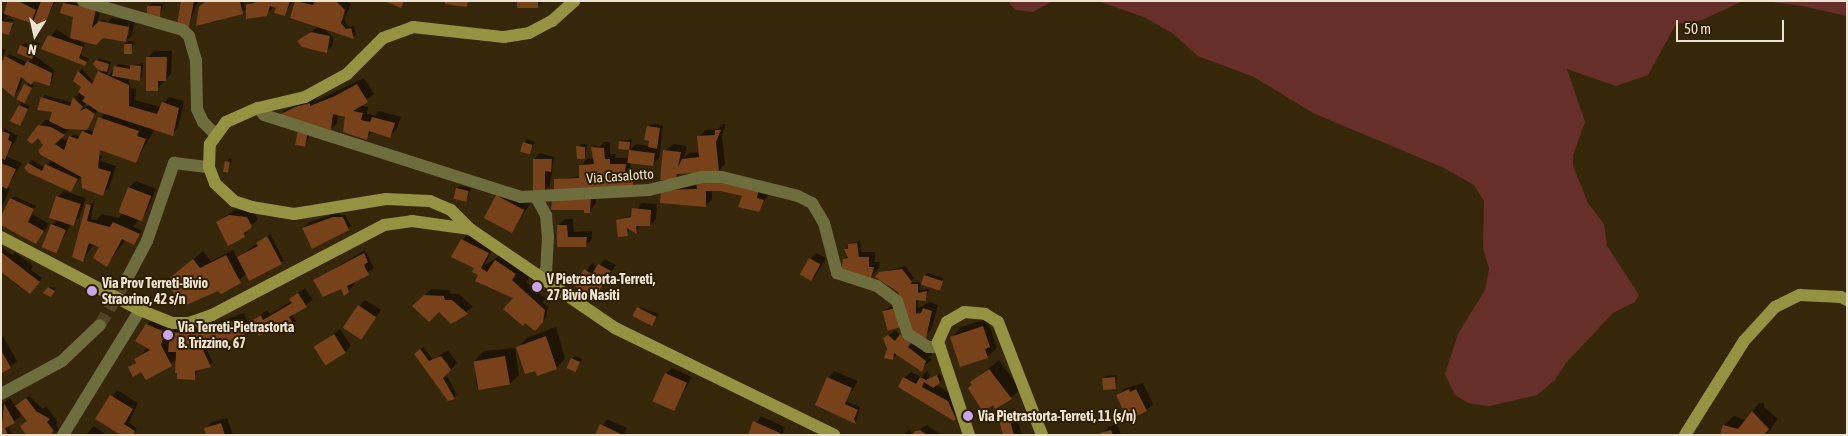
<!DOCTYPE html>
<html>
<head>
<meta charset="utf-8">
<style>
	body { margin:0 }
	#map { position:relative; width:1848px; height:436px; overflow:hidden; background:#37270a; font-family:"Asap Condensed",sans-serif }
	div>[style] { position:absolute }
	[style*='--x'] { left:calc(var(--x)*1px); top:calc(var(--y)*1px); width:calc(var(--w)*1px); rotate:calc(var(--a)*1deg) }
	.green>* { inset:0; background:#672f2a }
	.shadow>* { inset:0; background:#0007 }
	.building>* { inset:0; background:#77411a; transform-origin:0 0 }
	.street-tunnel>* { height:12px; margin-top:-6px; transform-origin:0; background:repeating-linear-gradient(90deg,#524328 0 12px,transparent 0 18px) }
	.street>* { height:12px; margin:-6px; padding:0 6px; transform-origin:6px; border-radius:6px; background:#6e6d3d }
	.secondary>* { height:12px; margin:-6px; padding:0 6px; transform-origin:6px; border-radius:6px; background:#959242 }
	.dots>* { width:14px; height:14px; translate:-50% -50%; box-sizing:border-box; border:2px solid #2d1e01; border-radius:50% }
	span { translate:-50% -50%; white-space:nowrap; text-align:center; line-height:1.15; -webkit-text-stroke:4px #2d1e01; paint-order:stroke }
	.street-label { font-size:14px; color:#ede3d3 }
	.poi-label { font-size:14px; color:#ede3d3; font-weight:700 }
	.left { translate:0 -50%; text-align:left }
	.frame { position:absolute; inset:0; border:2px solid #ede3d3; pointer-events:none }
	.north { position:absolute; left:10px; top:10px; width:50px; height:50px; -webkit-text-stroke:4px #2d1e01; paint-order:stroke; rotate:190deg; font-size:14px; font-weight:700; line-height:20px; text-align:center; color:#ede3d3 }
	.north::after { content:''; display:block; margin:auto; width:18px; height:22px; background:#ede3d3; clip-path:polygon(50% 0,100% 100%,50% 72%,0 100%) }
	.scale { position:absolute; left:1676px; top:20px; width:108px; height:22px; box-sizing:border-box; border:2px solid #ede3d3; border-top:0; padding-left:6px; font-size:15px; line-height:18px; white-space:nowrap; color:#ede3d3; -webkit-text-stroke:4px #2d1e01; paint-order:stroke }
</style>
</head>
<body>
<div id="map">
	<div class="green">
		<i style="clip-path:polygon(1008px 1px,1053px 1px,1033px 12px,1015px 10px)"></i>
		<i style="clip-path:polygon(1098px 1px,1743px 1px,1702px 20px,1676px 24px,1648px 75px,1616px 86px,1567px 69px,1585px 122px,1573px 155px,1573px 166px,1588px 203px,1604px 224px,1607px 246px,1639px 295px,1635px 302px,1613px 313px,1566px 363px,1555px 380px,1537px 395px,1489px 406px,1468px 403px,1455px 395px,1445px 374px,1458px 334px,1485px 290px,1489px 269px,1483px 248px,1484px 201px,1474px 185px,1442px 167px,1313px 113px,1254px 77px,1198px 56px,1172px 33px,1144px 17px)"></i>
		<i style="clip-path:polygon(1766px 1px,1847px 1px,1847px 16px,1802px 6px)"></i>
	</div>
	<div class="shadow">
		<i style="clip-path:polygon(6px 1px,19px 1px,19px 5px,22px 1px,56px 1px,43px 25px,36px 16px,31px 22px,9px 15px,3px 21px,9px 18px,15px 21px,8px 21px,14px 25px,9px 33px,1px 32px,1px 13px,6px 14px)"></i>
		<i style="clip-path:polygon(evenodd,66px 1px,85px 5px,102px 3px,97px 24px,103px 19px,107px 21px,105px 25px,112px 18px,135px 21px,132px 35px,126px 41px,103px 37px,96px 43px,78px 40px,85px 44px,81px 55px,89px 59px,85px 65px,43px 48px,56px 29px,75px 41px,75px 16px,64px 3px,66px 1px,129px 21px,129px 36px,126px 36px,129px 21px)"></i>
		<i style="clip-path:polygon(183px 1px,198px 1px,189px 25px)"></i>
		<i style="clip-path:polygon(208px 1px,243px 1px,245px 10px,212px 23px)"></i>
		<i style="clip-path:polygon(252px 1px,293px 1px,284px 15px,274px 6px,266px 15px,247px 6px)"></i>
		<i style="clip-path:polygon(evenodd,296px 1px,347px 1px,351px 4px,344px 20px,349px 27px,354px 26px,356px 35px,353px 37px,325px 30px,333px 37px,333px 45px,326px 51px,299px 41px,320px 25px,296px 1px,347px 4px,343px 20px,340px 20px,347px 4px)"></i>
		<i style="clip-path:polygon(518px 1px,543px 1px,537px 7px)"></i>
		<i style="clip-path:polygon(152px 3px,164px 4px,160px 17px,149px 6px)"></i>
		<i style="clip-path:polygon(33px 41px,40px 44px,34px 55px,54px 70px,52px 82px,50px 85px,35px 80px,31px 83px,34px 85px,26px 99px,23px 103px,30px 106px,20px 124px,20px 105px,29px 82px,23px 77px,20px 89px,14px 95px,1px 88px,1px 67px,9px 54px,28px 63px,32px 57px,21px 46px,24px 43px,30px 45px)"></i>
		<i style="clip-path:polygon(128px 41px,134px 42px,131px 54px,125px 44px)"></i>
		<i style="clip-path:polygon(1px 48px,6px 50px,1px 60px)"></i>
		<i style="clip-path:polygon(154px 51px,172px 51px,171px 74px,157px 89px,148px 57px)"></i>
		<i style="clip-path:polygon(evenodd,99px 58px,111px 62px,106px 79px,118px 64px,131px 66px,143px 63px,142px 77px,140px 80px,129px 78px,129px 82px,131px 88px,136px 89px,135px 100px,161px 107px,169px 97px,184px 101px,178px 128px,172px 134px,155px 129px,136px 161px,101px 149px,98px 155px,102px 156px,101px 161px,116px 166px,109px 188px,102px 194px,85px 171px,71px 191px,26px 168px,32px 160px,45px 168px,51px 160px,39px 126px,46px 120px,50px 120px,54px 111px,42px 98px,45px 95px,73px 103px,83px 87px,74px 80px,79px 72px,82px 69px,94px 82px,101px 69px,97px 61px,99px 58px,87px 102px,90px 105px,83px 108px,87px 102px,99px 58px,98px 110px,104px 113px,94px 132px,86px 129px,98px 110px,99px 58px,71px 128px,87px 128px,81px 137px,73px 134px,68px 142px,60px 137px,71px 128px)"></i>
		<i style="clip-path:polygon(364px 78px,374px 94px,360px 105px,368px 107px,367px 114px,375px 115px,379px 111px,401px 117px,396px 130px,390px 136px,373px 131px,367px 138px,346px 116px,338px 114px,337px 123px,331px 129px,282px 112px,303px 101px,316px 98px,316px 101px)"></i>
		<i style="clip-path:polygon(651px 124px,663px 125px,659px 158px,652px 165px,631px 162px,630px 170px,636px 171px,632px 185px,556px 180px,581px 176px,580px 166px,587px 159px,596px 158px,597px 154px,592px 155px,592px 148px,595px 145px,599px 147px,604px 142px,610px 142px,610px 154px,616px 154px,615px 158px,629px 158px,630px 146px,628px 149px,620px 141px,632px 139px,630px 150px,636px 144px,649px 146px,648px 127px)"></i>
		<i style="clip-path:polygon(723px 124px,726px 124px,722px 135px,725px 164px,719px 171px,681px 173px,675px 179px,664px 151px,674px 144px,687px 146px,684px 158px,689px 153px,700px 152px,699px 137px,705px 130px,718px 129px)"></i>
		<i style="clip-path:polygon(4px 128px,18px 136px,6px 156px,22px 163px,7px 187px,10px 188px,1px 209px)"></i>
		<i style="clip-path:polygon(310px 130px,308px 142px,296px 144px)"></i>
		<i style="clip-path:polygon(527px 139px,535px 142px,529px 153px,521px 151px)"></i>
		<i style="clip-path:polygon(581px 144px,587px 144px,585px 158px,578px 147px)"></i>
		<i style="clip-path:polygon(540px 153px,554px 157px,550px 185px,544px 191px,534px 159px)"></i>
		<i style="clip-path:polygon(229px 158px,232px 159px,229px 169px,223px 171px)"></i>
		<i style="clip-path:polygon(136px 181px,156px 189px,146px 213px,133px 226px,142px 231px,136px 240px,126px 239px,107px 265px,100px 247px,94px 244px,82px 261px,87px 205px,94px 202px,91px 219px,96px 220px,102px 214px,119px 218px,123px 213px,119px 211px,129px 187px)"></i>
		<i style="clip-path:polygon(697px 183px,769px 193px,758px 211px,743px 195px,712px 190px,712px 199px,706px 205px,662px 191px)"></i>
		<i style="clip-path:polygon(460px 186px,471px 188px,467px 200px,457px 189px)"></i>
		<i style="clip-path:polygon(evenodd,503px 190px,530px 204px,512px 231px,485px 217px,503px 190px,526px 204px,517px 225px,514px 225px,526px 204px)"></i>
		<i style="clip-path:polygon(596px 190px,596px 202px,590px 212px,587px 208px,553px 209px)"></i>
		<i style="clip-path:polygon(64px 191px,86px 198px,79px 218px,71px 224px,55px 252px,52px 225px,57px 220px,57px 197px)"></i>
		<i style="clip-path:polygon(14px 196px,36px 206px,32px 214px,49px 224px,36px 243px,11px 199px)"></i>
		<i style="clip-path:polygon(641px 203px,657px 204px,656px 219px,650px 225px,640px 224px,636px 232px,630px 228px,627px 235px,618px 220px,634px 215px)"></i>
		<i style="clip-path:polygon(236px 209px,253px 211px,258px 220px,245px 229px,247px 233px,245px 236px,217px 222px)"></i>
		<i style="clip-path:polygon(339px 212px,341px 216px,345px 215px,351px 226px,348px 229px,303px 228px,310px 222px)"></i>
		<i style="clip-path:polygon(565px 219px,573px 219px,574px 232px,592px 231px,592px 239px,586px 245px,558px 246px,558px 225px)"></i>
		<i style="clip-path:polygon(468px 233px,494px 246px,484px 266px,505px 252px,530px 277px,526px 282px,546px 299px,542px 302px,548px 307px,546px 318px,535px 329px,514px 297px,476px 280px,484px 266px,479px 270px,462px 240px)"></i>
		<i style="clip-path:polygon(270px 234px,284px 261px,247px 274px,221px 292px,218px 289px,169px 280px,203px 251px,211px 261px,233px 250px,237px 258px)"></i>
		<i style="clip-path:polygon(860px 241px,861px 252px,875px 252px,875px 262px,880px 262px,879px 268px,871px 277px,844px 259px,851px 253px,845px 253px,849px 244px)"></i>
		<i style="clip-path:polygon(3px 248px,12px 255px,15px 252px,33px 266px,31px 270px,42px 278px,33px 290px,20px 284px,18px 286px,1px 271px)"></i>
		<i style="clip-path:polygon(365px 250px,374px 268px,354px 282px,355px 284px,345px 294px,341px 287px,315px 280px)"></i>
		<i style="clip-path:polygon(816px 253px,826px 258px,814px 279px,810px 259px)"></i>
		<i style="clip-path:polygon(605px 259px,616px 265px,595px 297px,576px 286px,592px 263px,598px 267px)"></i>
		<i style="clip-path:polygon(evenodd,905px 266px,914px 278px,911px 282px,920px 282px,921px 290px,929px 289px,926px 300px,918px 299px,918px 308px,930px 302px,938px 305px,931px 330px,925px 336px,884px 312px,890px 306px,902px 302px,899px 292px,880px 273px,905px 266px,927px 312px,913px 315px,916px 313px,927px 312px)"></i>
		<i style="clip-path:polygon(928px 273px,943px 278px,939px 290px,925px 275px)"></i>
		<i style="clip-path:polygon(50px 287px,56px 288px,53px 293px,47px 290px)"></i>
		<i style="clip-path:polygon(305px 288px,313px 300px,292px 315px,296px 321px,294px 324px,284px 330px,284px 321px,252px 321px,267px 310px,270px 314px,292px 301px,291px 299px)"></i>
		<i style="clip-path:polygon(431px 289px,450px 290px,450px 294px,459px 294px,473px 307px,451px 322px,439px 310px,414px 306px)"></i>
		<i style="clip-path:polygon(365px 300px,381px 310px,360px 339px,359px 306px)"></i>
		<i style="clip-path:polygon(640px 307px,659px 314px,653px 324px,637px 310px)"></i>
		<i style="clip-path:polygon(159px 313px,177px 319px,173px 331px,177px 326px,202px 328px,244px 313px,250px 328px,244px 334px,206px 348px,213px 363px,198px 369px,194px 378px,177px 359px,146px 378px,142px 370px,130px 368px,148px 347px,147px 325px)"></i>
		<i style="clip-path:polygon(987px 319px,997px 348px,987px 357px,952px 337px,961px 327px)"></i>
		<i style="clip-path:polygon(556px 327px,565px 359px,556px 368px,518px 347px,527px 338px)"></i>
		<i style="clip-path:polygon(340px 329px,351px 346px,345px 352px,315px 347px)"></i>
		<i style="clip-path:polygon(908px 329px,913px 340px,932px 354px,929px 357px,932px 360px,918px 370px,897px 354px,893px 358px,888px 355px,884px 339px,895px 330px,901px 335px)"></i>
		<i style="clip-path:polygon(1px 333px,17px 361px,10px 367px,1px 369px)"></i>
		<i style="clip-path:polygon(423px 347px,433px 360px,448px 350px,457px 363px,441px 380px,447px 376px,457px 395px,454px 397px,448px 400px,416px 354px)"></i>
		<i style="clip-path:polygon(515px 348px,519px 375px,510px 384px,477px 389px,474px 361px,484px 351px)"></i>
		<i style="clip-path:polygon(575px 356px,582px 359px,575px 371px,572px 359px)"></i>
		<i style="clip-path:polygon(999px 360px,1020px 389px,1011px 398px,971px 382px)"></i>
		<i style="clip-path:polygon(672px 368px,692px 377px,673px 410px,666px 374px)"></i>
		<i style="clip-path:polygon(834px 371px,858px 381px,846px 401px,860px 407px,856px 422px,817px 404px,828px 378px)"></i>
		<i style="clip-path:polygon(927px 371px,930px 375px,927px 381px,940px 374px,942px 380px,936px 385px,954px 395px,962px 412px,955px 418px,904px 378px,911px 372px,921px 377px)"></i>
		<i style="clip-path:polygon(1117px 375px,1116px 388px,1103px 378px,1106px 376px)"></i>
		<i style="clip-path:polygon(1143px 383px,1153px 404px,1146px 410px,1117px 396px,1124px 389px)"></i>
		<i style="clip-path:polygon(117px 390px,138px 403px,129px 423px,137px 428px,133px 435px,97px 419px)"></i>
		<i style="clip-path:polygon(29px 396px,43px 409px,46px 406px,58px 422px,56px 425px,59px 430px,56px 432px,44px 420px,54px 435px,28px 435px,28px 420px,17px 406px,21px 416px,8px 426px,12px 435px,3px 435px,1px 405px,10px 398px,16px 407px)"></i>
		<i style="clip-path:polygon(1759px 403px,1764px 403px,1764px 407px,1778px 419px,1766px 435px,1722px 435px,1724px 425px,1734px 416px,1745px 420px)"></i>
		<i style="clip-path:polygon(1014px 408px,1022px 435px,1004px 435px,999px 417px)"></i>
		<i style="clip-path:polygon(761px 416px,785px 427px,782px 435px,749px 435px)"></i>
		<i style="clip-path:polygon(227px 418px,233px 435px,207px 435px,206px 428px,212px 422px)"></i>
		<i style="clip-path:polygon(607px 419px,627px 428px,624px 435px,596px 435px)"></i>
		<i style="clip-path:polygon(1117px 424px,1121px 435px,1102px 435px,1108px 427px)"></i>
		<i style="clip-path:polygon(927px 425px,942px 435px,904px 435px,909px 429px,912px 434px)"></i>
		<i style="clip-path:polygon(94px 426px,104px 433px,103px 435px,86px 435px)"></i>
	</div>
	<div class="building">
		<i style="clip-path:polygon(7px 1px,18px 1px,36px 10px,31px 23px,4px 14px)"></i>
		<i style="clip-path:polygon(41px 1px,54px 1px,44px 26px,33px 22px)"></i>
		<i style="clip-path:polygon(181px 1px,194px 1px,189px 27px,177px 24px)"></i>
		<i style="clip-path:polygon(206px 1px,240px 1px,243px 14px,196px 26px,199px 7px)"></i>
		<i style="clip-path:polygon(260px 1px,290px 1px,285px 16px,274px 13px,276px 8px,270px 6px,267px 16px,246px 19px,246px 5px)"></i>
		<i style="clip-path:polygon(295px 1px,313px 5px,315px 1px,336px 1px,345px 10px,341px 23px,346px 29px,351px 28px,354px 39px,290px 18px)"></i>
		<i style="clip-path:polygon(384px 1px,404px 1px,401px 8px)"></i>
		<i style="clip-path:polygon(445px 1px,468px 1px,467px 7px,445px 4px)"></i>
		<i style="left:517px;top:1px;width:21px;height:7px"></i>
		<i style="clip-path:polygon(63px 3px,96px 9px,92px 28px,99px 21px,129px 27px,126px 42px,103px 38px,96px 45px,70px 38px,73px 17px,60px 13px)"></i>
		<i style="clip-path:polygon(147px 6px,161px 6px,160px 19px,147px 16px)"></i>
		<i style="clip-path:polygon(1px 21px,13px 23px,9px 35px,1px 33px)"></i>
		<i style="clip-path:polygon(311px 32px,330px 36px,327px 53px,302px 47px,297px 41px)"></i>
		<i style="clip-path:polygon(48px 35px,83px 47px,79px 58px,87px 62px,85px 66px,41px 49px)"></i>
		<i style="clip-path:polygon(30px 44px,38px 47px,32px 59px,17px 53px,20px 45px,28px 48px)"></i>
		<i style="left:124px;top:44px;width:8px;height:10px"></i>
		<i style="clip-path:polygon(5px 56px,24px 66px,27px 61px,52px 73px,50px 86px,34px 81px,31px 85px,21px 77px,14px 97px,1px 87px,1px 64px)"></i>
		<i style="clip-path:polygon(146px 57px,167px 57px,166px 81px,158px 81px,158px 91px,146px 91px)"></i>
		<i style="clip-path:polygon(96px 60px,109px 64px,107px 72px,98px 70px,93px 64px)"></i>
		<i style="clip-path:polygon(130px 65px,141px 66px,140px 81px,112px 76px,114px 66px,130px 69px)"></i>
		<i style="clip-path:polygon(78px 71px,92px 84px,98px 71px,129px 85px,129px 106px,157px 114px,162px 102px,179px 108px,173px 136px,99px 112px,87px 104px,82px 101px,85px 97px,78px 92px,81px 87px,73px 81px)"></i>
		<i style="left:24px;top:84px;width:9px;height:17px;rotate:27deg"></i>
		<i style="clip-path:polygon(357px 84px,368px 102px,353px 111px,363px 113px,361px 120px,370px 122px,372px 117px,395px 123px,390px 138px,369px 131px,367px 140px,343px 132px,345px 117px,333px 114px,331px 130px,279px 115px,295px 107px,310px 103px,310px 106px,335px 96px)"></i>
		<i style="clip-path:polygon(41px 97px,70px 106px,73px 97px,83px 107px,80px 111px,86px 108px,95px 114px,87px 130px,65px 129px,49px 121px,52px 112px,37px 110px)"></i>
		<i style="clip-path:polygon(19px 105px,28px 109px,20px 126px,10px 121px)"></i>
		<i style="clip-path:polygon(98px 117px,139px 131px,137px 136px,146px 139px,136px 163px,100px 150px,98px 168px,111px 172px,103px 196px,82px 188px,81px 177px,41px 155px,38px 151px,43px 145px,38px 138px,32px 144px,27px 140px,38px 125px,51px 127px,65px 135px,55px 144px,64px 150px,69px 136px,78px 139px,82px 131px,92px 135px)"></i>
		<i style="clip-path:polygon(647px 126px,660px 128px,657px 149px,648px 147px,649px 141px,644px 140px)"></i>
		<i style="left:298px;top:130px;width:10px;height:15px;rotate:11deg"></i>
		<i style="clip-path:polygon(715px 130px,721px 130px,716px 142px,719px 172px,677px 174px,676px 180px,660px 180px,663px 150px,681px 152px,678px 167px,682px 159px,699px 157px,697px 136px,715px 135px)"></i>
		<i style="clip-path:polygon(1px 131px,10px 134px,8px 140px,12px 142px,5px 160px,1px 158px)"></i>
		<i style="left:619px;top:141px;width:11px;height:8px;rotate:5deg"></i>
		<i style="left:523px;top:142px;width:10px;height:10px;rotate:17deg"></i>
		<i style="clip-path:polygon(576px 146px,585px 147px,585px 159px,577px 159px)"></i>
		<i style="clip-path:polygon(591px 147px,604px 148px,605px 159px,610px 159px,610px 164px,626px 164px,625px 172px,634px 173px,633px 186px,554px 190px,554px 179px,579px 178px,579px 165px,594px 164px)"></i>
		<i style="left:629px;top:150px;width:26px;height:13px;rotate:7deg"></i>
		<i style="clip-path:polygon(533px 159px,552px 159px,551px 172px,545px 171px,545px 192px,533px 193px)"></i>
		<i style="left:225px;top:161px;width:5px;height:11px;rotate:11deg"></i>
		<i style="clip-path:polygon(1px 163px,16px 169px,7px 189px,1px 186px)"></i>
		<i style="clip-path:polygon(28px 163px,42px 171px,45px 164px,78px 179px,71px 192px,29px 173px,24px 168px)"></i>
		<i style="clip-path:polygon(705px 180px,759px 187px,757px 198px,764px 200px,759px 212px,738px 207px,742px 196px,720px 191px,706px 191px,706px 207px,660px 203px,661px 190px,697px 189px,696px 181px)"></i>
		<i style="left:128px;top:187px;width:25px;height:27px;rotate:21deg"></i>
		<i style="left:456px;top:188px;width:13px;height:11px;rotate:13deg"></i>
		<i style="left:496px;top:195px;width:32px;height:26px;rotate:28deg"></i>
		<i style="clip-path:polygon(591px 195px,590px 213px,584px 213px,584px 210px,551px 210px,552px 199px)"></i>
		<i style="left:56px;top:196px;width:26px;height:23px;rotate:18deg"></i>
		<i style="clip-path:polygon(10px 198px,34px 209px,28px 222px,44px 231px,36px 244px,1px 225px,1px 216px)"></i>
		<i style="clip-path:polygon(86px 204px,91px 205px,87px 221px,110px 227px,113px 222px,140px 234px,134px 245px,122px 239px,107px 267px,93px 258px,99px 247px,89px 243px,83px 262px,72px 257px)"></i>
		<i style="clip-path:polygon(632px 208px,651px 210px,650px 226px,636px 226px,637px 234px,627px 228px,628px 236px,618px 237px,616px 220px,631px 217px)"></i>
		<i style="clip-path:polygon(229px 215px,247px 217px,252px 227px,244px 233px,245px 237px,228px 246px,216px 222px)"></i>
		<i style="clip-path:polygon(333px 217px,343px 217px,349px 230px,312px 249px,302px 228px)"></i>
		<i style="left:51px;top:224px;width:16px;height:25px;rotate:22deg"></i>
		<i style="clip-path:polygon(557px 225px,567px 225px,568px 237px,587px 237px,586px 247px,557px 247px)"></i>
		<i style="clip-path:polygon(267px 236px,282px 264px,249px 281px,237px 257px,258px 246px,256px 243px)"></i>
		<i style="clip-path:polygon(461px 239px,489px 253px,481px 268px,487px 272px,495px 260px,516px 274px,512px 280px,545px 310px,543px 322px,535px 331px,525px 323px,523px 326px,503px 309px,513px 298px,475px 281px,478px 275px,472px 272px,474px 268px,451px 257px)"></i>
		<i style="clip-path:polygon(857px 243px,859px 257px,869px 257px,869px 267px,874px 267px,871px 278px,841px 270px,843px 259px,848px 258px,844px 249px,848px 249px,848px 244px)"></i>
		<i style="clip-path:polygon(1px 252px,40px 282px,30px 294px,1px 272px)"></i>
		<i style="clip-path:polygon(364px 253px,368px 262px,364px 265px,369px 275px,347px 286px,349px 292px,344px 296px,341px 289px,323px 297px,313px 280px)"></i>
		<i style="clip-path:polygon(226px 255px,241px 283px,221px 294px,218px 291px,184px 306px,167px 284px,167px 280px,193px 259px,200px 268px)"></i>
		<i style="left:809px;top:258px;width:13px;height:19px;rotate:29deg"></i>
		<i style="clip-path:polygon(598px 264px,611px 271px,595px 298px,574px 286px,584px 269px,592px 274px)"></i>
		<i style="clip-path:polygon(902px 269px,912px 282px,910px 284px,918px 284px,918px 293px,927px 291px,926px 301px,916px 300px,916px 314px,921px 313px,923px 308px,932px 311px,926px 338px,914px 335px,898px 292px,875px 277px,879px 272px)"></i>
		<i style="left:924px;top:275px;width:20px;height:10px;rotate:18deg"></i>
		<i style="clip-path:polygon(48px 287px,55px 291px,51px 297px,43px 293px)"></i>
		<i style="clip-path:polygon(298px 293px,307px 307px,289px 317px,294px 325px,283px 332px,278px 324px,259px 336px,251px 321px,261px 315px,263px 320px,292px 303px,289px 299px)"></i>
		<i style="clip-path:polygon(424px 295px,444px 296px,445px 300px,452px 300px,468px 314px,451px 324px,439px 312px,429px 322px,412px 306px)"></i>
		<i style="left:358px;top:305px;width:22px;height:27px;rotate:34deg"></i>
		<i style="left:637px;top:307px;width:22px;height:10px;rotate:27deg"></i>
		<i style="left:895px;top:308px;width:20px;height:13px;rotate:75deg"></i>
		<i style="clip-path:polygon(238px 319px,245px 335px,203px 350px,211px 367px,195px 371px,195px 380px,177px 379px,177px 373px,175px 373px,176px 352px,168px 352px,170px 332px,194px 334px)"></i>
		<i style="clip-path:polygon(146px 324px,165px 332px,161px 345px,172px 366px,146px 380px,141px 372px,133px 377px,128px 367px,136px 363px,134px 359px,150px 350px,135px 341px)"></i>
		<i style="clip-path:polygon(983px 326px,990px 347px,985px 349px,988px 358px,960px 367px,950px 337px)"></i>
		<i style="left:334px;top:334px;width:22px;height:24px;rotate:58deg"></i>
		<i style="clip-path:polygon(900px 334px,911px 343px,908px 347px,926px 361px,922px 372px,894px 353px,893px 360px,884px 358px,887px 349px,883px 338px,888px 335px,895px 341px)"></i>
		<i style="clip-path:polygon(546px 336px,557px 369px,537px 376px,535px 371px,525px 374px,516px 347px)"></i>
		<i style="clip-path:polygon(420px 349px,429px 361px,441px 356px,448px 365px,451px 370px,443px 378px,455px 399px,448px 401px,414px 354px)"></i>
		<i style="clip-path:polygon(1px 350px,11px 368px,2px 373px,1px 372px)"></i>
		<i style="left:505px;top:356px;width:29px;height:32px;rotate:80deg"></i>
		<i style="left:571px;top:358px;width:10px;height:11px;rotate:24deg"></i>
		<i style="clip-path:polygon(989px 369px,1012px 399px,995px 409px,993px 405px,983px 412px,968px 388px,972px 385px,970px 382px)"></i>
		<i style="left:665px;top:373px;width:24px;height:31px;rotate:24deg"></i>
		<i style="clip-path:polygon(937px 375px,940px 383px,933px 388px,924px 382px,922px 387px,948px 401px,956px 419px,954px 421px,898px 387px,903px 377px,916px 384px,920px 377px,926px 380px)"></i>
		<i style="clip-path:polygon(827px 377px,852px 388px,845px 404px,858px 410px,854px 419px,856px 424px,815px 405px)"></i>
		<i style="left:1115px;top:377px;width:12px;height:13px;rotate:85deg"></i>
		<i style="clip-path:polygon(1129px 389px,1130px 392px,1136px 389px,1147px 411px,1128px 420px,1116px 395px)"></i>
		<i style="clip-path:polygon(110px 395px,133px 409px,124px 424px,135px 431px,133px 435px,121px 435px,95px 419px)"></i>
		<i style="clip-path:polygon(26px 398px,36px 411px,50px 419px,47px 422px,53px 430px,52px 435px,26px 435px,20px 426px,27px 421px,15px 406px)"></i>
		<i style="clip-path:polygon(4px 403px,15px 423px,5px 428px,8px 435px,1px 435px)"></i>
		<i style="clip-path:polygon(1752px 411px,1769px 429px,1764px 435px,1720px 435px,1723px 425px,1738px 429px)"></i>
		<i style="clip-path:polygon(1008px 414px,1014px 435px,1003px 435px,998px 416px)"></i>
		<i style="clip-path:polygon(753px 421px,780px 433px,779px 435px,748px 435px)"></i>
		<i style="clip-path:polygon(221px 423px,225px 435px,206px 435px,204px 428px)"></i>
		<i style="clip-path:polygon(600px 424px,623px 435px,595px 435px)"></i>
		<i style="clip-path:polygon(920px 430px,927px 435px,912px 435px,915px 431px)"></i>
		<i style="clip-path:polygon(1111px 430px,1113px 435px,1101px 435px,1100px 433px)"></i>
	</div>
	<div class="street-tunnel">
		<i style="--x:100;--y:325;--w:56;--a:-59.7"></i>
	</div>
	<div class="street">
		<i style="--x:83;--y:1;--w:104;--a:16.2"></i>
		<i style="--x:183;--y:30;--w:8;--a:45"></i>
		<i style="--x:189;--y:36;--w:25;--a:74"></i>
		<i style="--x:196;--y:60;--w:49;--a:88.8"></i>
		<i style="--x:197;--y:109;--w:14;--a:65"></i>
		<i style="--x:203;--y:122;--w:17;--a:45"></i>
		<i style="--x:258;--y:108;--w:9;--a:49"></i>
		<i style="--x:264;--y:115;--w:270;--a:17.7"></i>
		<i style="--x:521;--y:197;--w:128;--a:-3.1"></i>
		<i style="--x:649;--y:190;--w:55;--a:-13.8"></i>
		<i style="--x:702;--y:177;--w:20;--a:0"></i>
		<i style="--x:722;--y:177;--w:78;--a:14"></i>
		<i style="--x:798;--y:196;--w:16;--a:27"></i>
		<i style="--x:812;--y:203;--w:23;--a:59"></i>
		<i style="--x:824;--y:223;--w:52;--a:75.4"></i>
		<i style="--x:837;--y:273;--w:42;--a:18"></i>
		<i style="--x:877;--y:286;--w:25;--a:37"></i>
		<i style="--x:897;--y:301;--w:35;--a:72"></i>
		<i style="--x:908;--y:334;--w:24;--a:33"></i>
		<i style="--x:928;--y:347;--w:12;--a:0"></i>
		<i style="--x:536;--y:197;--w:21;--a:61"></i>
		<i style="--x:546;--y:215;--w:21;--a:85"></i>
		<i style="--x:548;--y:236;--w:34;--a:93"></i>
		<i style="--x:546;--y:270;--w:9;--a:126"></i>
		<i style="--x:128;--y:277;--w:41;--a:-62.2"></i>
		<i style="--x:147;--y:241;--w:83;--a:-70.9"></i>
		<i style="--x:174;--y:163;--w:35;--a:7"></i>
		<i style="--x:1;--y:394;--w:69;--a:-28.4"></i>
		<i style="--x:62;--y:361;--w:52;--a:-43.5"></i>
		<i style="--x:63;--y:435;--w:147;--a:-58.4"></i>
	</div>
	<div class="secondary">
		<i style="--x:470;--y:229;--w:27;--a:-135"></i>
		<i style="--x:451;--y:210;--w:23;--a:-157"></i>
		<i style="--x:430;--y:201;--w:44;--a:-177.4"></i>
		<i style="--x:386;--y:199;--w:93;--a:170.7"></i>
		<i style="--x:294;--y:214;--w:43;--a:-170.5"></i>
		<i style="--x:252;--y:207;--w:19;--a:-162"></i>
		<i style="--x:234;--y:201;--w:26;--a:-137"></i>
		<i style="--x:215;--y:183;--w:17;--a:-111"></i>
		<i style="--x:209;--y:167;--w:23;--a:-88"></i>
		<i style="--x:210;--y:144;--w:27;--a:-54"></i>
		<i style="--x:226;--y:122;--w:35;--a:-24"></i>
		<i style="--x:258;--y:108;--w:48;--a:-13.2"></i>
		<i style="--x:305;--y:97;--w:48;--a:-28.7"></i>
		<i style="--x:347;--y:74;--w:51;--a:-45"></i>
		<i style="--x:383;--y:38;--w:32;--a:-20"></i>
		<i style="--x:413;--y:27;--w:92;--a:6.3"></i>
		<i style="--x:504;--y:37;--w:25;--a:-9"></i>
		<i style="--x:529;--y:33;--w:26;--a:-28"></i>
		<i style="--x:552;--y:21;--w:30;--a:-42"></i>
		<i style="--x:1;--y:237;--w:157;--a:27.7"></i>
		<i style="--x:140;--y:310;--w:35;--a:22"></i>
		<i style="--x:173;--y:323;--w:16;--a:0"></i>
		<i style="--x:189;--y:323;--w:24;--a:-19"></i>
		<i style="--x:212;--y:315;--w:194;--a:-27.6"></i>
		<i style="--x:384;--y:225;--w:28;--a:-8"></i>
		<i style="--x:412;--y:221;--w:59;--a:7.9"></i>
		<i style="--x:470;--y:229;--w:176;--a:34.3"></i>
		<i style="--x:615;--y:328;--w:244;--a:26"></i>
		<i style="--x:969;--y:435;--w:98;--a:-108.4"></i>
		<i style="--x:938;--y:342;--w:22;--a:-66"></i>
		<i style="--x:947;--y:322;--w:20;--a:-30"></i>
		<i style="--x:964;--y:312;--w:21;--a:5"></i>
		<i style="--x:985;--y:314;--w:15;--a:32"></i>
		<i style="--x:998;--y:322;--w:121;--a:68.7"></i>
		<i style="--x:1685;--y:435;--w:111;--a:-57.9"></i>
		<i style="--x:1744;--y:341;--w:46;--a:-47.6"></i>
		<i style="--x:1775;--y:307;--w:28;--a:-26"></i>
		<i style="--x:1800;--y:295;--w:41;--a:2.8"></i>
		<i style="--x:1841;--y:297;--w:7;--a:27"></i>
	</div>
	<div class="dots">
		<i style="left:537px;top:287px;background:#c9a5ee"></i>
		<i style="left:92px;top:291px;background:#c9a5ee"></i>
		<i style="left:168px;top:335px;background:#c9a5ee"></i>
		<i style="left:968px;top:416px;background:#c9a5ee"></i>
	</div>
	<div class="street-label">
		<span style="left:620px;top:176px;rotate:-4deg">Via Casalotto</span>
	</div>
	<div class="poi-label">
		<span class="left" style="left:547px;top:287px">V Pietrastorta-Terreti,<br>27 Bivio Nasiti</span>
		<span class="left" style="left:102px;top:291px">Via Prov Terreti-Bivio<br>Straorino, 42 s/n</span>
		<span class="left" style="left:178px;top:335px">Via Terreti-Pietrastorta<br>B. Trizzino, 67</span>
		<span class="left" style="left:978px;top:416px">Via Pietrastorta-Terreti, 11 (s/n)</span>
	</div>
	<div class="frame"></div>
	<div class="north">N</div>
	<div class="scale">50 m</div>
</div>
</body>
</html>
